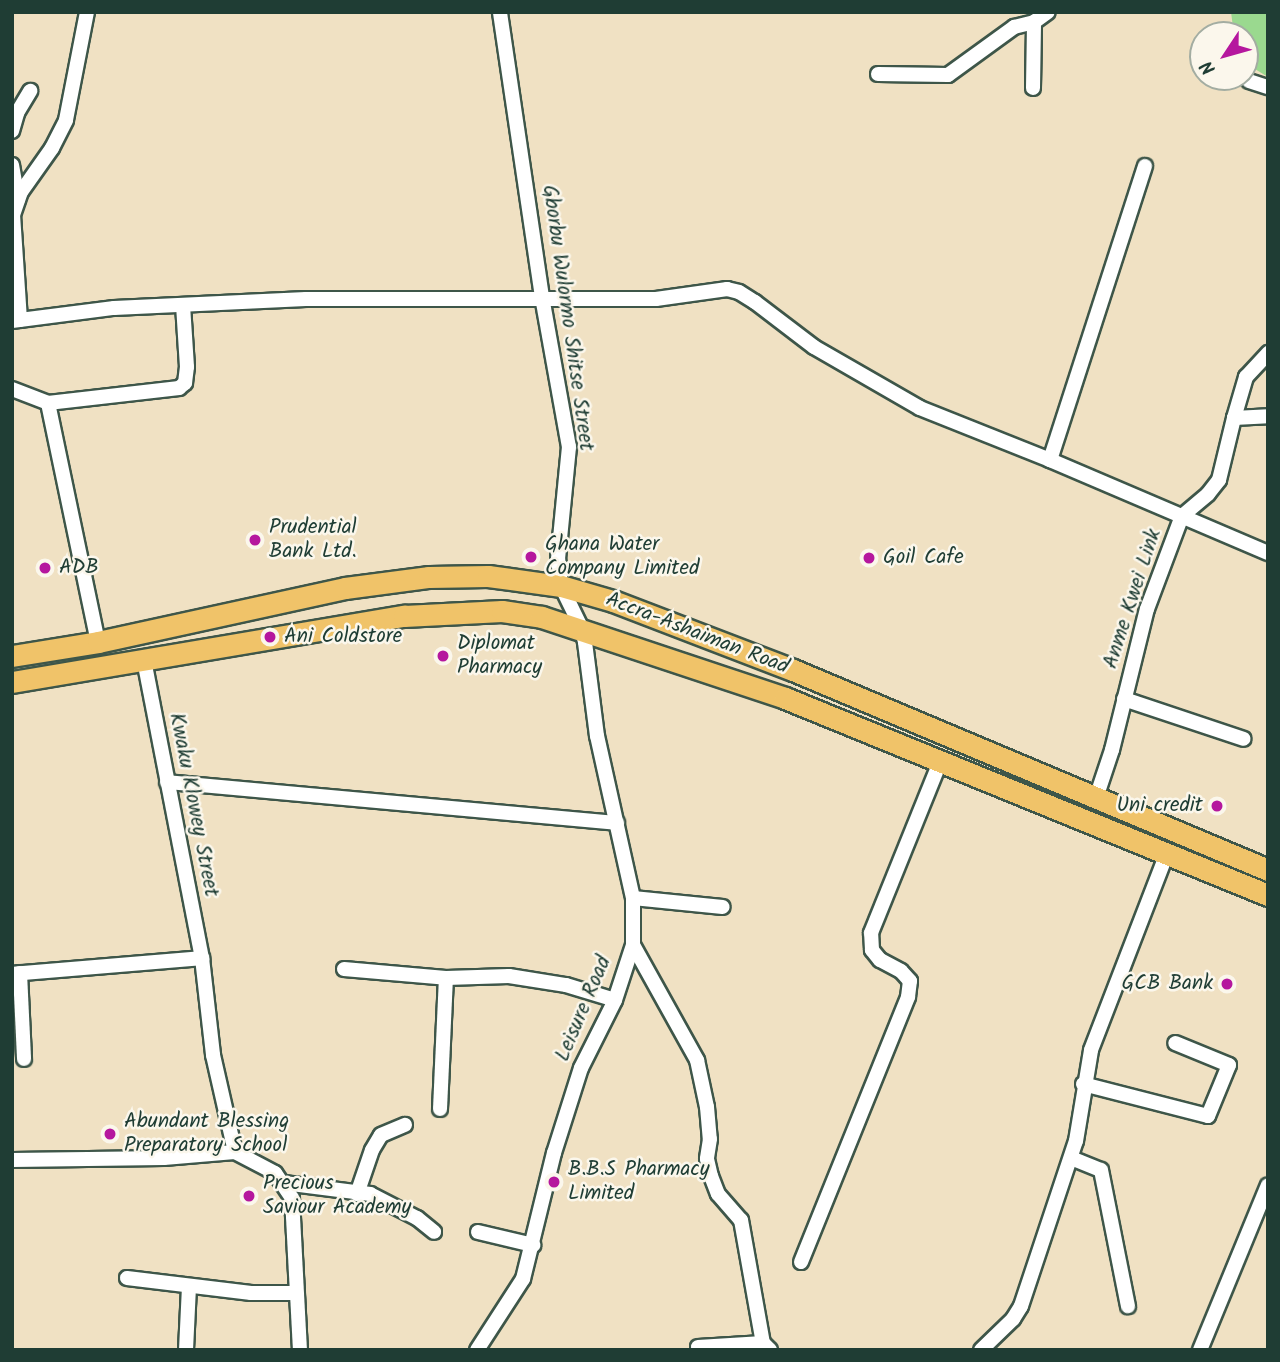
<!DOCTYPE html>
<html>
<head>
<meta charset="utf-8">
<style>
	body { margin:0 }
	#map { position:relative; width:1280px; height:1362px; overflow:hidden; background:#f0e1c3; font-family:Kalam,sans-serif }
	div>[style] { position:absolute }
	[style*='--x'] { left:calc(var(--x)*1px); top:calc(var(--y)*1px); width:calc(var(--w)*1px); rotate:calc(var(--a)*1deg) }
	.green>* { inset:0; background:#9ad98f }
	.roads { filter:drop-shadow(2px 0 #3e5649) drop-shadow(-2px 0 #3e5649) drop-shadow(0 2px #3e5649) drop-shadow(0 -2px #3e5649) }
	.minor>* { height:14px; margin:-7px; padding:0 7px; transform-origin:7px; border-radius:7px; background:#fff }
	.primary>* { height:21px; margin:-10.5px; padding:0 10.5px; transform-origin:10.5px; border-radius:10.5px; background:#f0c369 }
	.dots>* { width:19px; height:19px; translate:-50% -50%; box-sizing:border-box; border:4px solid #fbf7ec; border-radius:50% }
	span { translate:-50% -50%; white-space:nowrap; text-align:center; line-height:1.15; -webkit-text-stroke:5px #fbf7ec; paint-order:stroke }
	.street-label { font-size:21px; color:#1f3d34 }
	.poi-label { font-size:21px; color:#1f3d34 }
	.left { translate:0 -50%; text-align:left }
	.right { translate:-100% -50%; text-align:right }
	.frame { position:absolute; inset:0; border:14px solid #1f3d34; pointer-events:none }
	.north { position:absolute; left:1189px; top:21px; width:70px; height:70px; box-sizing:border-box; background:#fbf7ec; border:2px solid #a3ada2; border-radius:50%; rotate:234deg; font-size:19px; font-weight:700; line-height:28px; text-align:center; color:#1f3d34 }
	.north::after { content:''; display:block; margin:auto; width:24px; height:32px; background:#b5179e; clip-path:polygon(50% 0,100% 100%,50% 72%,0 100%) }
</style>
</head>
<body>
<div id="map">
	<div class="green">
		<i style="clip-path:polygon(1231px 12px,1268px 12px,1268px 77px,1245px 63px,1245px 35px,1234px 35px)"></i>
	</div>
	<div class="roads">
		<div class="minor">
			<i style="--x:878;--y:74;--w:70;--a:0.8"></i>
			<i style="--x:948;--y:75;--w:82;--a:-36"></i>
			<i style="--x:1014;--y:27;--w:21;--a:-14"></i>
			<i style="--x:1034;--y:22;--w:17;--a:-36"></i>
			<i style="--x:1249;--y:81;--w:20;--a:18"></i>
			<i style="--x:1033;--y:88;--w:66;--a:-89.1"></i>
			<i style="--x:12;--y:131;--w:19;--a:-74"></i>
			<i style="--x:17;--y:113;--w:26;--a:-59"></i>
			<i style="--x:12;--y:165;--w:35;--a:80"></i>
			<i style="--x:1145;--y:166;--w:309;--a:107.9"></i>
			<i style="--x:1050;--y:460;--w:237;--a:23.1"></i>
			<i style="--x:20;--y:320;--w:105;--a:-93.8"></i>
			<i style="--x:13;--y:215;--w:24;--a:-71"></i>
			<i style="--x:21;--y:192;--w:54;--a:-54.8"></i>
			<i style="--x:52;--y:148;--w:31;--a:-63"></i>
			<i style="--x:66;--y:120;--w:110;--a:-79"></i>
			<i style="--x:12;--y:321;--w:103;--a:-7.3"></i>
			<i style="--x:114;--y:308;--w:192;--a:-2.7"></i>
			<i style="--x:306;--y:299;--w:350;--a:0"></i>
			<i style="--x:656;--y:299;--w:72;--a:-8"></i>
			<i style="--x:727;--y:289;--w:12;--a:14"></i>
			<i style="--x:739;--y:292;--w:19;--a:32"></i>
			<i style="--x:755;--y:302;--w:74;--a:37.3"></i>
			<i style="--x:814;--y:347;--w:122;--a:29.9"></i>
			<i style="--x:920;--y:408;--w:140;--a:21.8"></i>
			<i style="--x:12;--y:389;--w:39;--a:21"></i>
			<i style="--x:48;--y:403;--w:132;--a:-6.5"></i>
			<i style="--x:179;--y:388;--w:8;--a:-40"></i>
			<i style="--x:185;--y:383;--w:16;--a:-83"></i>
			<i style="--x:187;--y:367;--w:62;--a:-93.7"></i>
			<i style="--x:48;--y:403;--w:244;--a:78.2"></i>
			<i style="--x:1234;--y:418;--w:43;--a:-73.7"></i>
			<i style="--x:1246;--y:377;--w:33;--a:-47"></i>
			<i style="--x:144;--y:660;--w:304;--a:79"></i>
			<i style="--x:1124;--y:699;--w:126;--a:18.4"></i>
			<i style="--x:167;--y:782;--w:452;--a:5.2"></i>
			<i style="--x:1096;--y:798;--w:51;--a:-71.6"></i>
			<i style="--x:1112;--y:750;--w:145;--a:-76.1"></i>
			<i style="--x:1147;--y:609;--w:99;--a:-69.4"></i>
			<i style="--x:1182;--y:516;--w:34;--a:-40"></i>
			<i style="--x:1208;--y:494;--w:18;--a:-52"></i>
			<i style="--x:1219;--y:480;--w:64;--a:-76.4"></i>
			<i style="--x:1234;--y:418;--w:34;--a:-3"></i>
			<i style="--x:633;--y:898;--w:90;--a:5.7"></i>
			<i style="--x:633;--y:945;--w:132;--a:60.9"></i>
			<i style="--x:697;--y:1060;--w:48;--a:78"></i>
			<i style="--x:707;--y:1107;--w:32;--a:85"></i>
			<i style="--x:710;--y:1139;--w:20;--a:99"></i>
			<i style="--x:707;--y:1159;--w:17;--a:77"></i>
			<i style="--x:711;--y:1176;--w:19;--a:69"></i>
			<i style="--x:718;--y:1194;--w:35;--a:49"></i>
			<i style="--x:741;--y:1220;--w:125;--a:79.9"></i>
			<i style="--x:344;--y:969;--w:102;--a:5"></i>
			<i style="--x:446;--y:978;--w:63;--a:-1.8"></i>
			<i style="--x:509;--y:976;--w:58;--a:9"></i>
			<i style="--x:566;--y:985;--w:51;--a:17"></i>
			<i style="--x:20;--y:973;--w:86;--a:87.3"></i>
			<i style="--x:12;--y:974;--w:191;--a:-4.8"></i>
			<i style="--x:202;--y:958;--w:98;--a:83.5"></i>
			<i style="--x:213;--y:1055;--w:99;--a:77.2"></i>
			<i style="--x:1083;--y:1084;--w:129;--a:14.4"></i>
			<i style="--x:1208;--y:1116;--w:55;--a:-67.6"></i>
			<i style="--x:1229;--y:1065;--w:58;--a:-157.8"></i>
			<i style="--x:440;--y:1109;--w:131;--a:-87.4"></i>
			<i style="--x:1071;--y:1158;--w:32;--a:22"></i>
			<i style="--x:1101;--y:1170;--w:139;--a:78.8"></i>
			<i style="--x:12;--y:1160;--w:152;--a:-0.8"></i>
			<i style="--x:164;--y:1158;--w:71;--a:-4.8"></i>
			<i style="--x:235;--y:1152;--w:45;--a:27.7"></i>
			<i style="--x:275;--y:1173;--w:30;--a:56"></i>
			<i style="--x:292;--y:1198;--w:152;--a:87"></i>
			<i style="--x:284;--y:1183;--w:87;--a:7.3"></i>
			<i style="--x:370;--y:1194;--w:53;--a:27.1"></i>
			<i style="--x:417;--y:1218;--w:22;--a:39"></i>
			<i style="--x:357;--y:1194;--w:46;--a:-71.2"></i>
			<i style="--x:372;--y:1150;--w:17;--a:-59"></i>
			<i style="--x:381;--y:1135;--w:26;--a:-23"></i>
			<i style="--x:478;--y:1232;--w:57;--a:13.3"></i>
			<i style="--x:801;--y:1262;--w:286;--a:-68"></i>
			<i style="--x:908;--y:997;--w:16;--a:-83"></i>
			<i style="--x:910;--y:981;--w:13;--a:-132"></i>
			<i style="--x:901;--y:971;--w:24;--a:-152"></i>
			<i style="--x:880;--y:960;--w:13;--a:-129"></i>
			<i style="--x:872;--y:950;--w:17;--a:-93"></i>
			<i style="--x:871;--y:933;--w:184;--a:-68"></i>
			<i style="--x:127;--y:1278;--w:125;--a:6.9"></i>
			<i style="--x:251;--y:1293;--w:45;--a:0"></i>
			<i style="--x:698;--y:1347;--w:65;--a:-3.5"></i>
			<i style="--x:763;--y:1343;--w:10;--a:45"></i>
			<i style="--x:186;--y:1350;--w:64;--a:-87.3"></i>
			<i style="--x:477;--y:1350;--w:85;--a:-57.1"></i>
			<i style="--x:523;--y:1279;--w:130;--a:-76.2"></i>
			<i style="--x:554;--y:1153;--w:89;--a:-72.4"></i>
			<i style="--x:581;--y:1068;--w:76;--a:-63.4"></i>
			<i style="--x:615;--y:1000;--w:58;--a:-71.9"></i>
			<i style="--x:633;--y:945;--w:47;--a:-90"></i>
			<i style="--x:633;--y:898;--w:166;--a:-102.5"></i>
			<i style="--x:597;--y:736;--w:95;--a:-97.3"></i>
			<i style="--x:585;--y:642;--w:16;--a:-105"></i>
			<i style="--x:581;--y:627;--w:46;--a:-116"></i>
			<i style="--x:561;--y:586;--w:27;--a:-96"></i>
			<i style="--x:558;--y:559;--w:113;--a:-84.4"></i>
			<i style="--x:569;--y:447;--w:152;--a:-100.2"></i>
			<i style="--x:542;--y:297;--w:288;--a:-98.4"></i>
			<i style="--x:981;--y:1350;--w:45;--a:-44.1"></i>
			<i style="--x:1013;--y:1319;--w:15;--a:-58"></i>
			<i style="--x:1021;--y:1306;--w:174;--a:-71.6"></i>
			<i style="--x:1076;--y:1141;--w:92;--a:-80.6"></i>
			<i style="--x:1091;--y:1050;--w:211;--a:-68.9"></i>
			<i style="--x:1200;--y:1350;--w:178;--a:-67.6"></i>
		</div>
		<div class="primary">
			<i style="--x:12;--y:656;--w:87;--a:-9.2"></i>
			<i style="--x:98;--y:642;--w:253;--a:-12.3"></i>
			<i style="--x:345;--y:588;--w:85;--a:-7.5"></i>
			<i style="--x:429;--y:577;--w:59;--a:-1"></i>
			<i style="--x:488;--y:576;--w:74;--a:7.8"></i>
			<i style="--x:561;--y:586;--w:54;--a:16.1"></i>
			<i style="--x:613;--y:601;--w:193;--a:21"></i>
			<i style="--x:793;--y:670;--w:515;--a:22.83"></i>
			<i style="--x:12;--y:682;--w:398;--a:-9.6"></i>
			<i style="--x:404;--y:616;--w:98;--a:-2.9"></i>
			<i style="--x:502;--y:611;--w:40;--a:8.5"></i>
			<i style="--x:542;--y:617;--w:256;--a:18.4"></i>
			<i style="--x:785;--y:698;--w:522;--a:22.19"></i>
		</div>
	</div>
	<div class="dots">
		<i style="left:255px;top:540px;background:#b5179e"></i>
		<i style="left:531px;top:557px;background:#b5179e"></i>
		<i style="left:869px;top:558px;background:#b5179e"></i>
		<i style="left:45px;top:568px;background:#b5179e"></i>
		<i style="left:270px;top:637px;background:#b5179e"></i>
		<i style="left:443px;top:656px;background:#b5179e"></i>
		<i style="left:1217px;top:806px;background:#b5179e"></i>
		<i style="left:1227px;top:984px;background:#b5179e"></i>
		<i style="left:110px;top:1134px;background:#b5179e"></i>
		<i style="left:554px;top:1182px;background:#b5179e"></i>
		<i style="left:249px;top:1196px;background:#b5179e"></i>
	</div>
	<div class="street-label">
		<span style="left:567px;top:318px;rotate:82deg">Gborbu Wulormo Shitse Street</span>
		<span style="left:1133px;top:599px;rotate:-72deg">Anme Kwei Link</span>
		<span style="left:697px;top:634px;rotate:21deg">Accra-Ashaiman Road</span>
		<span style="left:193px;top:805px;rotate:79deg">Kwaku Klowey Street</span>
		<span style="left:584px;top:1009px;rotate:-67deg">Leisure Road</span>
	</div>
	<div class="poi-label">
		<span class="left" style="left:269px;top:540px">Prudential<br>Bank Ltd.</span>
		<span class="left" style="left:545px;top:557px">Ghana Water<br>Company Limited</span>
		<span class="left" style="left:883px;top:558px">Goil Cafe</span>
		<span class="left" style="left:59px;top:568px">ADB</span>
		<span class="left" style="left:284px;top:637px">Ani Coldstore</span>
		<span class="left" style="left:457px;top:656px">Diplomat<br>Pharmacy</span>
		<span class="right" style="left:1203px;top:806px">Uni credit</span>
		<span class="right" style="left:1213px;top:984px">GCB Bank</span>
		<span class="left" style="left:124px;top:1134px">Abundant Blessing<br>Preparatory School</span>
		<span class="left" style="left:568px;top:1182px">B.B.S Pharmacy<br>Limited</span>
		<span class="left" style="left:263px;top:1196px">Precious<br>Saviour Academy</span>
	</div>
	<div class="frame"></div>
	<div class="north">N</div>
</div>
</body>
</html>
